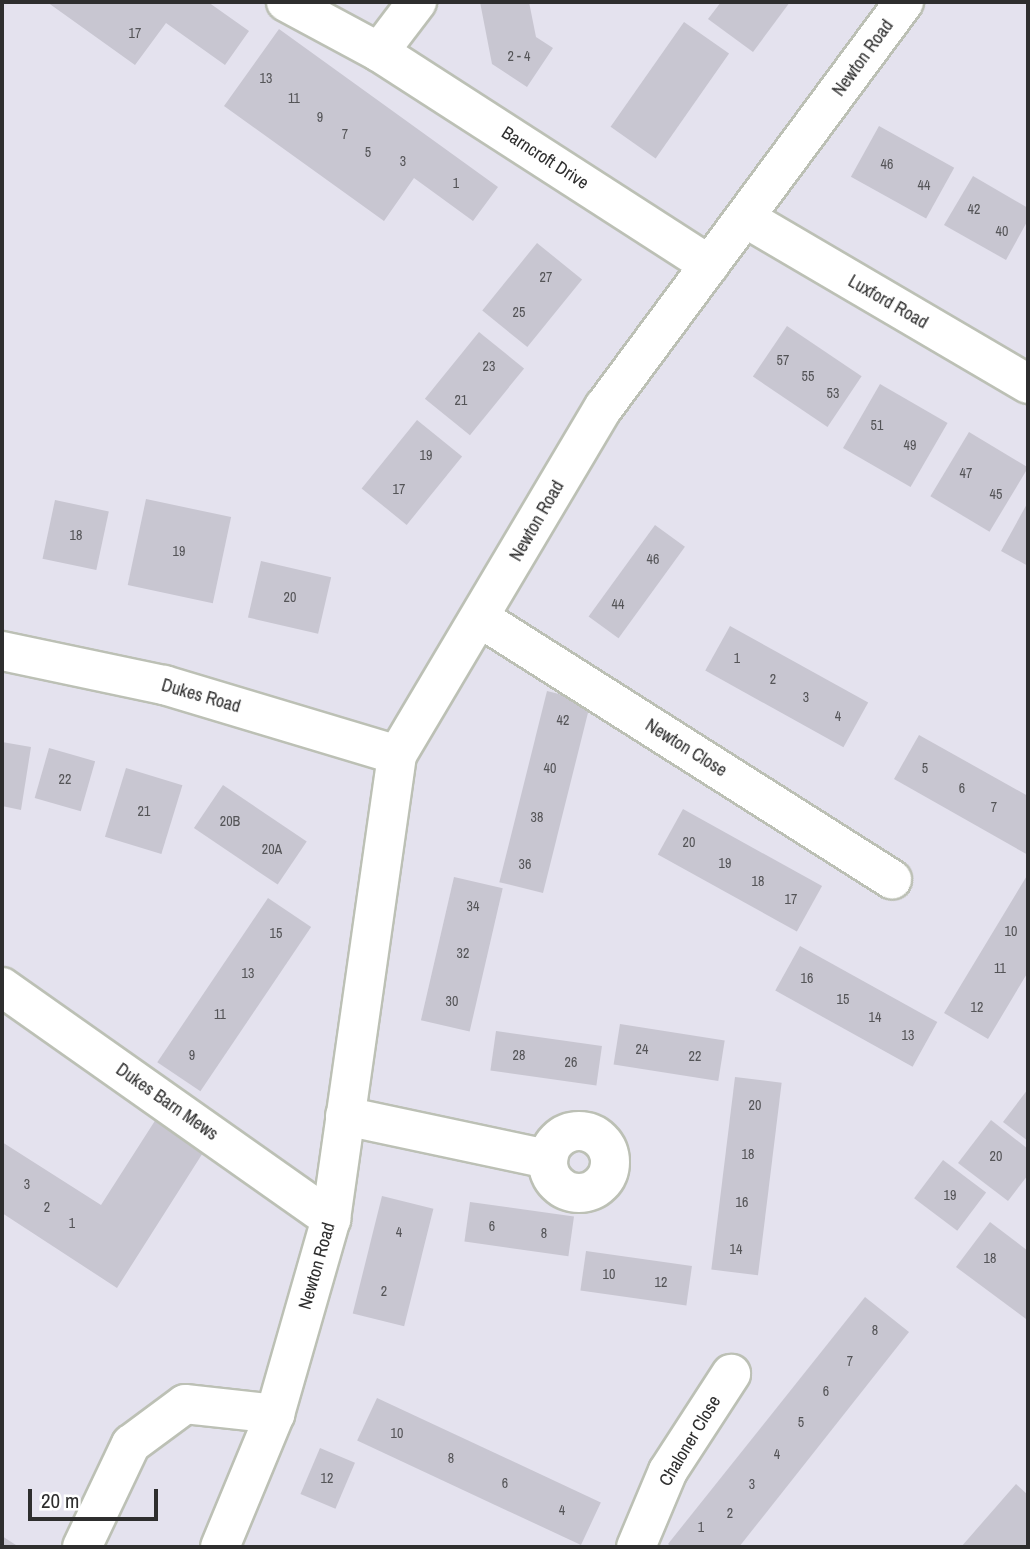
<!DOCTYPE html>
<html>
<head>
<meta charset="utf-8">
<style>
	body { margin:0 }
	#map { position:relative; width:1030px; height:1549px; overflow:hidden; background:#e4e2ee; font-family:"Archivo Narrow",sans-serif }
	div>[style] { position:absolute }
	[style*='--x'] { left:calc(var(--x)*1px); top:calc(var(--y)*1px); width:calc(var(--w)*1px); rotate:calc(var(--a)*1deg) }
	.building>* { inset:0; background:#c8c6d1; transform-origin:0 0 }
	.roads { filter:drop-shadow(2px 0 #bcc0b5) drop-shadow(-2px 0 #bcc0b5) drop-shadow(0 2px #bcc0b5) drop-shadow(0 -2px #bcc0b5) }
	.minor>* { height:38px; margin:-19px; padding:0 19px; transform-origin:19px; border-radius:19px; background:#fff }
	.minor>.ring { margin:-19px; padding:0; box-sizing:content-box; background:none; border:38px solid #fff; border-radius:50% }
	span { translate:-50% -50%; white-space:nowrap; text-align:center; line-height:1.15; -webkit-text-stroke:5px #fff; paint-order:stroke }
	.number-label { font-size:14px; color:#545457 }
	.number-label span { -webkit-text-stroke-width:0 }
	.street-label { font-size:18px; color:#2e2e2e }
	.frame { position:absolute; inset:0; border:4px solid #2e2e2e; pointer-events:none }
	.scale { position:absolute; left:28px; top:1489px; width:130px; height:32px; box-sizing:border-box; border:4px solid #2e2e2e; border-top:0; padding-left:9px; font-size:21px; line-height:24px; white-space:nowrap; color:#2e2e2e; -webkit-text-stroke:5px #fff; paint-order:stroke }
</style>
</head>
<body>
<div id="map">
	<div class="building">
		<i style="clip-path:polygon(47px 2px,208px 2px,249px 31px,225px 65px,166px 23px,135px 65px)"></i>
		<i style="clip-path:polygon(480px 2px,529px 2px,536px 37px,553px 48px,527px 87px,492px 64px)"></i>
		<i style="clip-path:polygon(721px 2px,790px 2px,753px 52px,708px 19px)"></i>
		<i style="left:684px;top:22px;width:55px;height:128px;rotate:35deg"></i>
		<i style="clip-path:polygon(279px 29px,498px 187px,473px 221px,414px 178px,384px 221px,224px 106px)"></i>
		<i style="left:879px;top:126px;width:86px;height:58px;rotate:29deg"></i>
		<i style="clip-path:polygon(973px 176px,1028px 208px,1028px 220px,1006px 260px,944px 225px)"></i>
		<i style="left:537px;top:243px;width:58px;height:87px;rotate:39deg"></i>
		<i style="left:787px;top:326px;width:90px;height:61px;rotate:34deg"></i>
		<i style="left:479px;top:332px;width:58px;height:86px;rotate:39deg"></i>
		<i style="left:880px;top:384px;width:78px;height:74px;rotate:30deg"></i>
		<i style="left:417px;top:420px;width:58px;height:88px;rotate:39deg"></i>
		<i style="left:969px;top:432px;width:69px;height:75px;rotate:31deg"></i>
		<i style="left:146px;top:499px;width:87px;height:88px;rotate:12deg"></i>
		<i style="left:55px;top:500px;width:55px;height:60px;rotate:12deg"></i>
		<i style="clip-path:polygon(1028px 502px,1028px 566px,1001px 551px)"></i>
		<i style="left:655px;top:525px;width:37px;height:113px;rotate:36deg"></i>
		<i style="left:261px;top:561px;width:72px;height:58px;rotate:13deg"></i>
		<i style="left:730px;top:626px;width:158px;height:51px;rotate:29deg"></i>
		<i style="left:547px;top:691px;width:45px;height:197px;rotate:14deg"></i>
		<i style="clip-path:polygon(919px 735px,1028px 796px,1028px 855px,894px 779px)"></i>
		<i style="clip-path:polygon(2px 742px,31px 747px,21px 810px,2px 806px)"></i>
		<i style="left:49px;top:748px;width:48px;height:52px;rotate:16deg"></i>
		<i style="left:126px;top:768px;width:59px;height:72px;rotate:17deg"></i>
		<i style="left:223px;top:785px;width:101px;height:52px;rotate:34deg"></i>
		<i style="left:683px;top:809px;width:159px;height:52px;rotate:29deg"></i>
		<i style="clip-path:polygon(1028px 874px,1028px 972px,988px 1039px,944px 1013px)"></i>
		<i style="left:454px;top:877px;width:50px;height:147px;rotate:13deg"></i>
		<i style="left:268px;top:898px;width:52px;height:198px;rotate:34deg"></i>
		<i style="left:800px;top:946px;width:157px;height:51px;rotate:29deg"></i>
		<i style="left:620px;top:1024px;width:106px;height:41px;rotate:9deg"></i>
		<i style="left:496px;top:1031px;width:107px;height:40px;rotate:8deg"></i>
		<i style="left:735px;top:1077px;width:47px;height:194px;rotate:7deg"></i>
		<i style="clip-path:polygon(1028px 1089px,1028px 1141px,1003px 1122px)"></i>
		<i style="clip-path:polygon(158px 1116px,206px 1148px,117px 1288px,2px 1213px,2px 1142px,101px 1205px)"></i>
		<i style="clip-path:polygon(991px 1120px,1028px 1149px,1028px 1175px,1008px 1201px,958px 1163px)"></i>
		<i style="left:943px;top:1160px;width:54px;height:48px;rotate:37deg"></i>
		<i style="left:382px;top:1196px;width:53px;height:121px;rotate:14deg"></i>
		<i style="left:470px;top:1202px;width:105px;height:40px;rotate:8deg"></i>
		<i style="clip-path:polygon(990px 1222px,1028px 1251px,1026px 1319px,956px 1267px)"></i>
		<i style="left:586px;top:1251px;width:107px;height:40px;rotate:8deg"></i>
		<i style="clip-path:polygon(865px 1297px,909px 1332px,739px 1547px,672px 1547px,668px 1544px)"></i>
		<i style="left:377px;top:1398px;width:247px;height:47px;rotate:25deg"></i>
		<i style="left:320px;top:1448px;width:38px;height:50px;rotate:23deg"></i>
		<i style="clip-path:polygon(1016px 1484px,1028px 1495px,1028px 1547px,961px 1547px)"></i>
		<i style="clip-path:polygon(2px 1536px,19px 1547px,2px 1547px)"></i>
	</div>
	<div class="roads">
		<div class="minor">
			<i style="--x:286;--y:2;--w:106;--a:28.3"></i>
			<i style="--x:379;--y:52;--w:393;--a:32.8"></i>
			<i style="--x:379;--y:52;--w:63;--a:-52.8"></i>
			<i style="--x:747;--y:219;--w:326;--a:30.4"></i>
			<i style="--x:480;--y:618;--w:488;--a:32.4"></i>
			<i style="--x:2;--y:651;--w:166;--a:11.9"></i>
			<i style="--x:164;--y:685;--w:243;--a:16.7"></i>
			<i style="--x:2;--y:987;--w:403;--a:35.2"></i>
			<i style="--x:345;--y:1116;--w:208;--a:12"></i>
			<i class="ring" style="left:548px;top:1131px;width:24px;height:24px"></i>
			<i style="--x:82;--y:1547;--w:114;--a:-64.6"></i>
			<i style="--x:131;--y:1444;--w:67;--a:-36.5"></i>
			<i style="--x:185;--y:1404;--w:91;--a:6.3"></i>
			<i style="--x:220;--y:1547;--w:144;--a:-67.5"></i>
			<i style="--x:275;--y:1414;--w:203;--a:-74"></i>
			<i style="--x:331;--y:1219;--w:469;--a:-81.9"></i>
			<i style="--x:397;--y:755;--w:405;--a:-59.3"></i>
			<i style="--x:604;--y:407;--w:504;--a:-53.47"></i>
			<i style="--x:636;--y:1547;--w:82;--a:-67.2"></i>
			<i style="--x:668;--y:1471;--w:116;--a:-57"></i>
		</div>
	</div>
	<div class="number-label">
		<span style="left:135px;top:33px">17</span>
		<span style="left:519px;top:56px">2 - 4</span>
		<span style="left:266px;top:78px">13</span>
		<span style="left:294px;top:98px">11</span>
		<span style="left:320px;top:117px">9</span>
		<span style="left:345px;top:134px">7</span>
		<span style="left:368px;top:152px">5</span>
		<span style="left:403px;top:161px">3</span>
		<span style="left:887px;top:164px">46</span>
		<span style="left:456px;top:183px">1</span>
		<span style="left:924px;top:185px">44</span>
		<span style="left:974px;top:209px">42</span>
		<span style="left:1002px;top:231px">40</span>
		<span style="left:546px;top:277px">27</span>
		<span style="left:519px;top:312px">25</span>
		<span style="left:783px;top:360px">57</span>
		<span style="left:489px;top:366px">23</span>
		<span style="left:808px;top:376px">55</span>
		<span style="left:833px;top:393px">53</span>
		<span style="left:461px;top:400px">21</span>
		<span style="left:877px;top:425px">51</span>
		<span style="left:910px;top:445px">49</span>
		<span style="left:426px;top:455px">19</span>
		<span style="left:966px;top:473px">47</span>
		<span style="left:399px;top:489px">17</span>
		<span style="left:996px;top:494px">45</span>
		<span style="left:76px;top:535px">18</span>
		<span style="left:179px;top:551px">19</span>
		<span style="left:653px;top:559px">46</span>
		<span style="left:290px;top:597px">20</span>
		<span style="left:618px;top:604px">44</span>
		<span style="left:737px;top:658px">1</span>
		<span style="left:773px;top:679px">2</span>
		<span style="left:806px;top:697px">3</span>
		<span style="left:838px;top:716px">4</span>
		<span style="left:563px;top:720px">42</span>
		<span style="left:550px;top:768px">40</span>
		<span style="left:925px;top:768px">5</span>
		<span style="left:65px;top:779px">22</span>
		<span style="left:962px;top:788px">6</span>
		<span style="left:994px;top:807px">7</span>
		<span style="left:144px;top:811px">21</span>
		<span style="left:537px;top:817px">38</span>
		<span style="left:230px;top:821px">20B</span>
		<span style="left:689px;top:842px">20</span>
		<span style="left:272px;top:849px">20A</span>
		<span style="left:725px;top:863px">19</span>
		<span style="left:525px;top:864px">36</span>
		<span style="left:758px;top:881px">18</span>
		<span style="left:791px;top:899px">17</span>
		<span style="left:473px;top:906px">34</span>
		<span style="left:1011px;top:931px">10</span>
		<span style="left:276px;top:933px">15</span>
		<span style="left:463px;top:953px">32</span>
		<span style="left:1000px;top:968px">11</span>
		<span style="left:248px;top:973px">13</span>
		<span style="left:807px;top:978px">16</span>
		<span style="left:843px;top:999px">15</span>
		<span style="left:452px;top:1001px">30</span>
		<span style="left:977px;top:1007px">12</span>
		<span style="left:220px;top:1014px">11</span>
		<span style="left:875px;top:1017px">14</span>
		<span style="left:908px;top:1035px">13</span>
		<span style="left:642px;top:1049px">24</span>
		<span style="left:192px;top:1055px">9</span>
		<span style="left:519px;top:1055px">28</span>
		<span style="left:695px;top:1056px">22</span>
		<span style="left:571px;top:1062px">26</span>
		<span style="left:755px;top:1105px">20</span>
		<span style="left:748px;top:1154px">18</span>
		<span style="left:996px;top:1156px">20</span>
		<span style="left:27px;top:1184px">3</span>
		<span style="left:950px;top:1195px">19</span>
		<span style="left:742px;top:1202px">16</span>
		<span style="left:47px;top:1207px">2</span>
		<span style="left:72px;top:1223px">1</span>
		<span style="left:492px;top:1226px">6</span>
		<span style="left:399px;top:1232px">4</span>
		<span style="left:544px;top:1233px">8</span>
		<span style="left:736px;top:1249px">14</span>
		<span style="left:990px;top:1258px">18</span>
		<span style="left:609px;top:1274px">10</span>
		<span style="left:661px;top:1282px">12</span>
		<span style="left:384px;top:1291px">2</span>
		<span style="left:875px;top:1330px">8</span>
		<span style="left:850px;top:1361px">7</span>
		<span style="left:826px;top:1391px">6</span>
		<span style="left:801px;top:1422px">5</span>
		<span style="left:397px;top:1433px">10</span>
		<span style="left:777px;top:1454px">4</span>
		<span style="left:451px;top:1458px">8</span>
		<span style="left:327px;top:1478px">12</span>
		<span style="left:505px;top:1483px">6</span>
		<span style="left:752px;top:1484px">3</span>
		<span style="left:562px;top:1510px">4</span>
		<span style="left:730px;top:1513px">2</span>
		<span style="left:701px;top:1527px">1</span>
	</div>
	<div class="street-label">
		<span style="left:863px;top:58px;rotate:-54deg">Newton Road</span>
		<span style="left:545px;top:158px;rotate:33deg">Barncroft Drive</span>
		<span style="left:888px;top:302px;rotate:30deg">Luxford Road</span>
		<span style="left:537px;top:521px;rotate:-60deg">Newton Road</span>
		<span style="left:201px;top:696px;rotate:16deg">Dukes Road</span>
		<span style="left:686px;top:748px;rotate:32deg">Newton Close</span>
		<span style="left:167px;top:1102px;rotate:35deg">Dukes Barn Mews</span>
		<span style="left:317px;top:1266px;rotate:-74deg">Newton Road</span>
		<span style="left:690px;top:1441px;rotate:-59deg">Chaloner Close</span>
	</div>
	<div class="frame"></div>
	<div class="scale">20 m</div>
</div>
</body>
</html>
